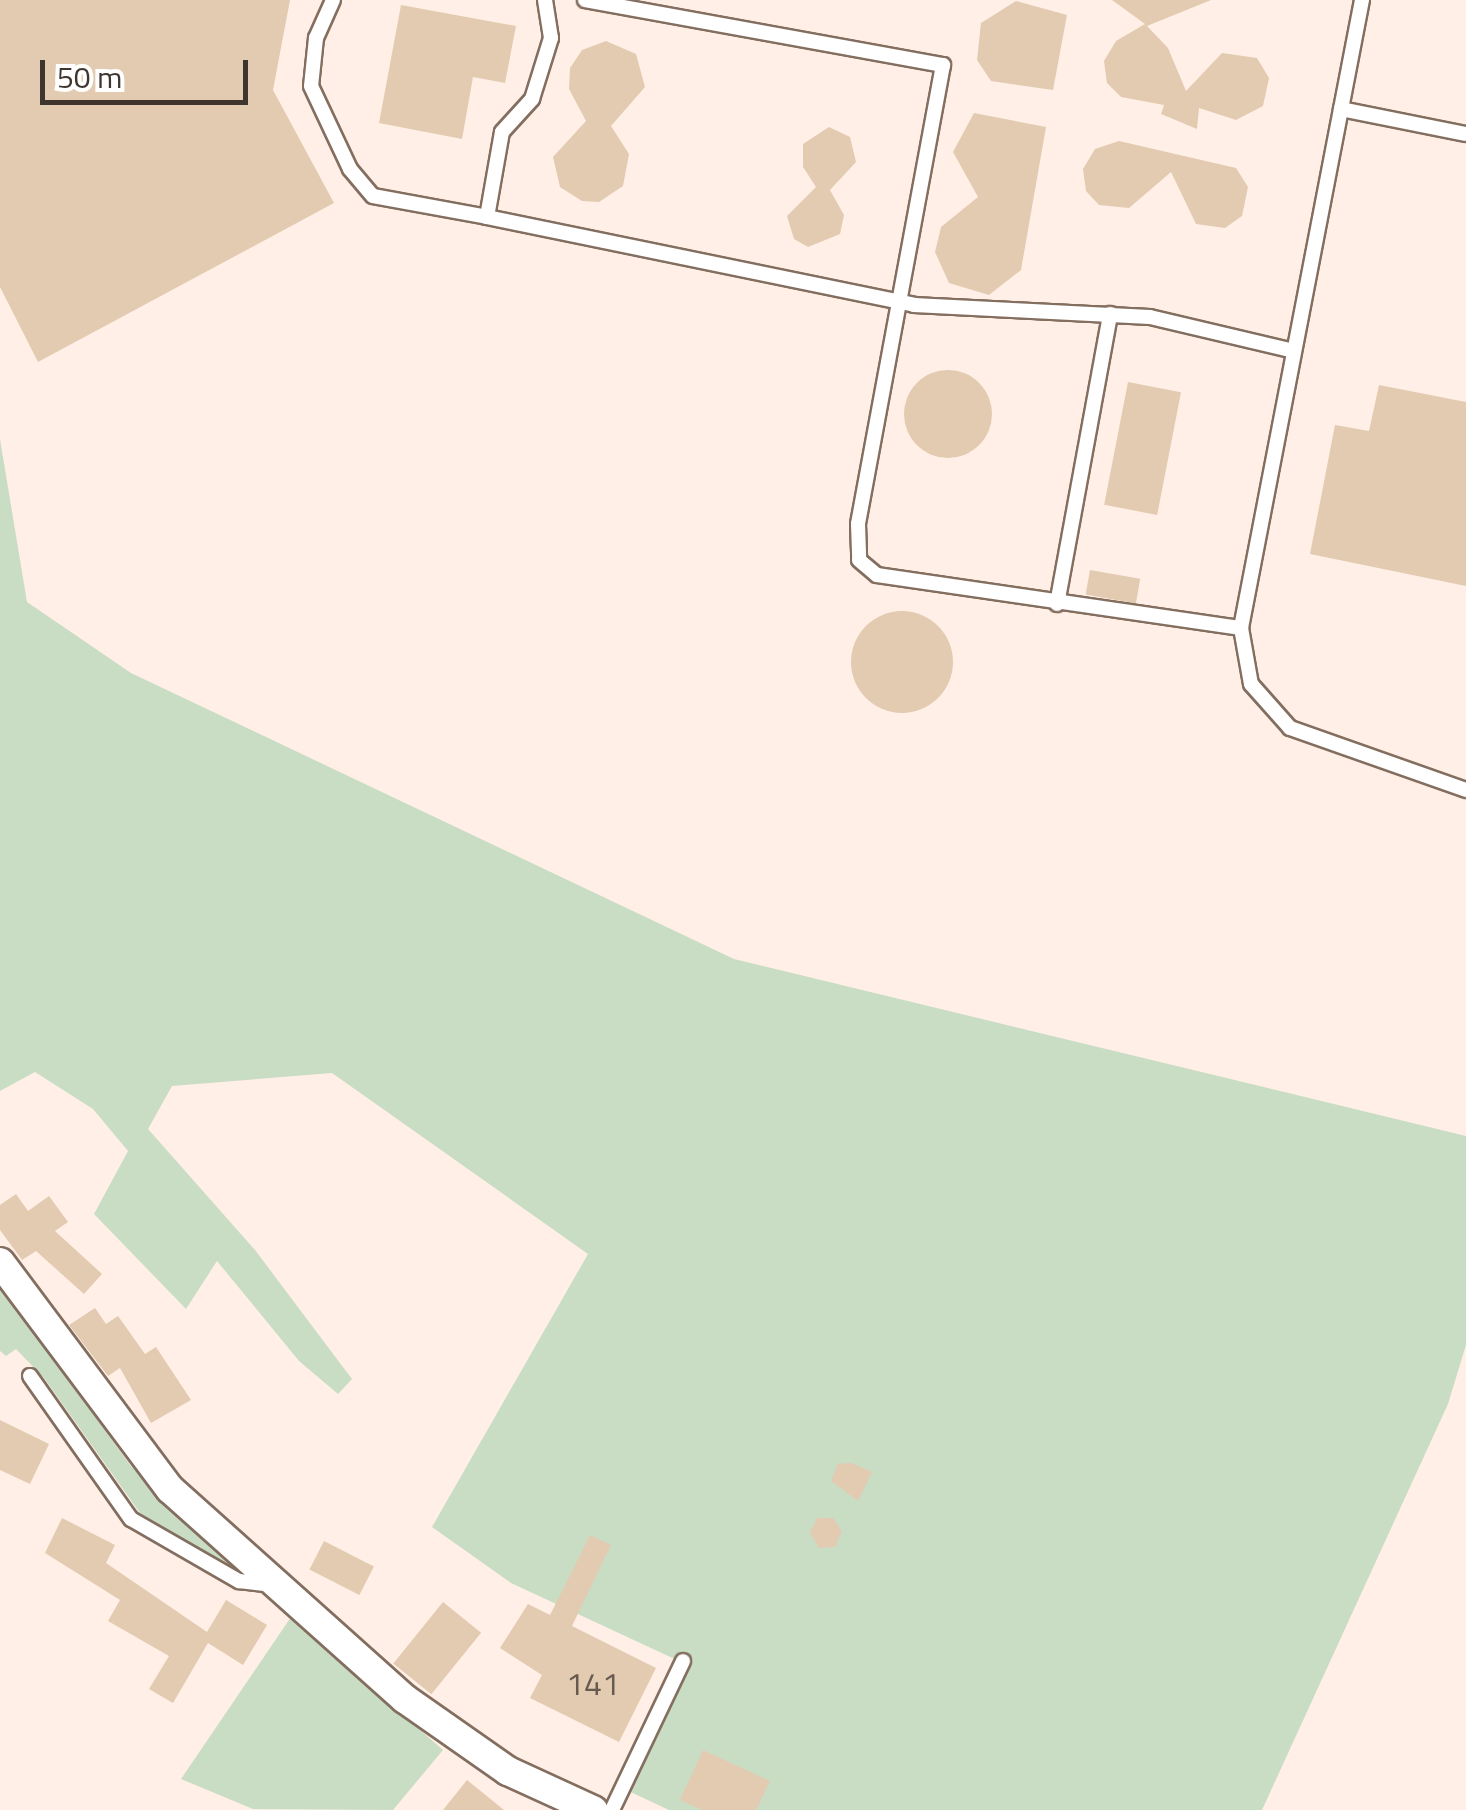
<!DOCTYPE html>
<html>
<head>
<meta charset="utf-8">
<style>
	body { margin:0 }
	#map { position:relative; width:1466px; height:1810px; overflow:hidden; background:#ffefe6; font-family:"Titillium Web",sans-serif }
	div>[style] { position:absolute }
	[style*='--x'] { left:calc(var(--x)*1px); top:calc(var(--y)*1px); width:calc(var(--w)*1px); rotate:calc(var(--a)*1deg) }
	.green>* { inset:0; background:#c9ddc5 }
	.building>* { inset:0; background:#e2cbb0; transform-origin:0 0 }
	.round { border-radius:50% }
	.roads { filter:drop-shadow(2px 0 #836e5f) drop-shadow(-2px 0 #836e5f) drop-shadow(0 2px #836e5f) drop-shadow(0 -2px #836e5f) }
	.lane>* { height:14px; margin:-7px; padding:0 7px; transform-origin:7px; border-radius:7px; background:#fff }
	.street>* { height:28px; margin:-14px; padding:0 14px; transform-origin:14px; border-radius:14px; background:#fff }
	span { translate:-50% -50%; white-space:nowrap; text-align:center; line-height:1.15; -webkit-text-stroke:10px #fff; paint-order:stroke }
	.number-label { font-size:32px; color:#675a4e }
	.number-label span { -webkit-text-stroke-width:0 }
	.scale { position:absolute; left:40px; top:60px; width:208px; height:45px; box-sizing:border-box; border:5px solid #3e352e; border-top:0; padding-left:12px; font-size:30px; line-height:35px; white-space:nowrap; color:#3e352e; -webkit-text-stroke:8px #fff; paint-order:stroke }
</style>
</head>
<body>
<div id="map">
	<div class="green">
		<i style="clip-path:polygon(0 439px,27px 602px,131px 673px,734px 959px,1466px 1136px,1466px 1345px,1448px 1404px,1262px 1810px,669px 1810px,620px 1787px,681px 1662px,511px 1583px,432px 1527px,588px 1254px,332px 1073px,172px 1086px,148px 1129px,255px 1250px,352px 1379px,338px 1394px,299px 1361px,217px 1261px,186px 1309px,94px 1214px,128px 1151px,93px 1109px,35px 1072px,0 1091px)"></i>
		<i style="clip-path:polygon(0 1284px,130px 1465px,194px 1528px,243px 1561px,228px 1565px,140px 1513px,44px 1378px,16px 1349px,6px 1356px,0 1351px)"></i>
		<i style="clip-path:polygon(291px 1617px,443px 1750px,393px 1810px,253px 1809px,181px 1779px)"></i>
	</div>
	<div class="building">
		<i style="clip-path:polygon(0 0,290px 0,273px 90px,334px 203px,38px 362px,0 287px)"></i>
		<i style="clip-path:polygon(1112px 0,1211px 0,1147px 26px,1168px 48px,1186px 91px,1222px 53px,1257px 58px,1269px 78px,1263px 106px,1236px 120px,1199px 108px,1197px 129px,1161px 114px,1164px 105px,1121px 97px,1107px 83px,1104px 61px,1116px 41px,1145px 24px)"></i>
		<i style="clip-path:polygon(1016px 1px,1067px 15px,1053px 90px,991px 81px,977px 60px,981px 23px)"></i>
		<i style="clip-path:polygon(401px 5px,516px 26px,505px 83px,473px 77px,462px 139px,379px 123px)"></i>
		<i style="clip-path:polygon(606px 41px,636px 54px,645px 87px,611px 126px,629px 154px,623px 186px,599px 202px,582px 201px,560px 187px,553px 157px,586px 121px,569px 89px,570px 68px,582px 50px)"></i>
		<i style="clip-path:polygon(974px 113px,1046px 127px,1021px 270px,989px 295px,949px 283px,935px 252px,941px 227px,978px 197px,953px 152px)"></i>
		<i style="clip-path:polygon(829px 127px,850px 137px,856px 162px,830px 190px,844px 215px,840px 234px,808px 247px,794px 239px,787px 216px,816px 187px,803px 167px,803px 144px)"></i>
		<i style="clip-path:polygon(1119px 141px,1236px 168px,1248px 187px,1242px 216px,1225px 228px,1196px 224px,1171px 172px,1129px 208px,1099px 205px,1086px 191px,1083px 169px,1095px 149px)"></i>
		<i class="round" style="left:904px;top:370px;width:88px;height:88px"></i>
		<i style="left:1128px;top:382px;width:54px;height:125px;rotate:11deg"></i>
		<i style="clip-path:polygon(1379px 385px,1466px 402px,1466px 586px,1310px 554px,1335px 425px,1369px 431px)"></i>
		<i style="left:1090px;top:570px;width:51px;height:25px;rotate:10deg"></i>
		<i class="round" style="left:851px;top:611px;width:102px;height:102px"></i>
		<i style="clip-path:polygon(16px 1194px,28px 1211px,49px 1196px,68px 1222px,55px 1231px,102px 1274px,84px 1294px,36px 1251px,22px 1260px,0 1230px,0 1205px)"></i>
		<i style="clip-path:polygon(95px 1308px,106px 1324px,118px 1316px,145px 1354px,156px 1347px,191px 1400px,151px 1423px,120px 1368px,108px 1376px,69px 1325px)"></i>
		<i style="clip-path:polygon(0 1420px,49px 1444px,30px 1484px,0 1470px)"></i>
		<i style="clip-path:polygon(851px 1463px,872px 1472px,858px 1501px,831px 1481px,838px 1464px)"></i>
		<i style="clip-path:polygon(62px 1518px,115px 1545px,106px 1563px,207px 1632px,226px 1600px,267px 1625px,243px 1665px,208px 1643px,173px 1703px,149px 1689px,169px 1656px,108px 1621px,120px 1600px,45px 1553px)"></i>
		<i style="clip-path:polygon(817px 1518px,833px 1518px,842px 1531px,835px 1547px,819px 1548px,810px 1533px)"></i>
		<i style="clip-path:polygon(590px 1535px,611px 1545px,572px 1626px,656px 1668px,619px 1742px,530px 1698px,542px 1675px,500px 1648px,528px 1604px,550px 1615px)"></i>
		<i style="left:324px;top:1541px;width:56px;height:32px;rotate:27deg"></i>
		<i style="left:443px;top:1602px;width:49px;height:79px;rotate:39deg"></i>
		<i style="clip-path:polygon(703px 1750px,770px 1781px,756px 1810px,702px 1810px,680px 1800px)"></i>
		<i style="clip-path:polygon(467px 1780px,504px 1810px,443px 1810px)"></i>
	</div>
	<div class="roads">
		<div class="lane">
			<i style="--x:333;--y:0;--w:42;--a:114.1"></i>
			<i style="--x:316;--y:38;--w:48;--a:95.9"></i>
			<i style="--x:311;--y:86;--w:92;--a:64.8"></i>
			<i style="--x:350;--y:169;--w:35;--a:50"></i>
			<i style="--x:373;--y:196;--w:116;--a:10.4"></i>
			<i style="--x:487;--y:217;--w:86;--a:-80"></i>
			<i style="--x:502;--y:132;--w:45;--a:-47.7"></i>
			<i style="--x:532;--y:99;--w:64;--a:-72.7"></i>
			<i style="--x:551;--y:38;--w:38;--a:-99"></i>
			<i style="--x:585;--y:0;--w:364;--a:10.3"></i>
			<i style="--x:943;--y:65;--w:467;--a:100.5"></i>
			<i style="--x:858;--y:524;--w:36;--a:88"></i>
			<i style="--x:859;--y:560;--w:23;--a:40"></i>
			<i style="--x:877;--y:575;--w:368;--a:8.3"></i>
			<i style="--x:1362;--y:0;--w:640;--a:100.91"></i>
			<i style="--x:1241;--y:628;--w:57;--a:79.9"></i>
			<i style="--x:1251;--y:684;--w:59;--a:48.4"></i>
			<i style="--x:1290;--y:728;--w:187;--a:19.4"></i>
			<i style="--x:1341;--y:109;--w:127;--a:11.3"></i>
			<i style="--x:487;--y:217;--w:436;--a:11.6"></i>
			<i style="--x:914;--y:305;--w:236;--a:2.9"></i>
			<i style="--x:1150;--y:317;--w:148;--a:13.3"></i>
			<i style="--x:1057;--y:604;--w:295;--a:-79.6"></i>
			<i style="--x:30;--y:1376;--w:175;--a:54.8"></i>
			<i style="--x:131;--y:1519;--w:125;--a:29.9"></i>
			<i style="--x:239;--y:1581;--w:34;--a:7"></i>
			<i style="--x:612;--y:1810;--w:165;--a:-64.5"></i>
		</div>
		<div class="street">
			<i style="--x:0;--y:1262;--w:284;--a:53.2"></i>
			<i style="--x:170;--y:1489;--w:315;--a:41.8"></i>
			<i style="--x:405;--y:1699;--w:126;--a:35"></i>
			<i style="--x:508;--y:1771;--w:94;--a:24.6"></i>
		</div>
	</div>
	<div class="number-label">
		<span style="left:593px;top:1683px">141</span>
	</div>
	<div class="scale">50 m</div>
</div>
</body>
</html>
